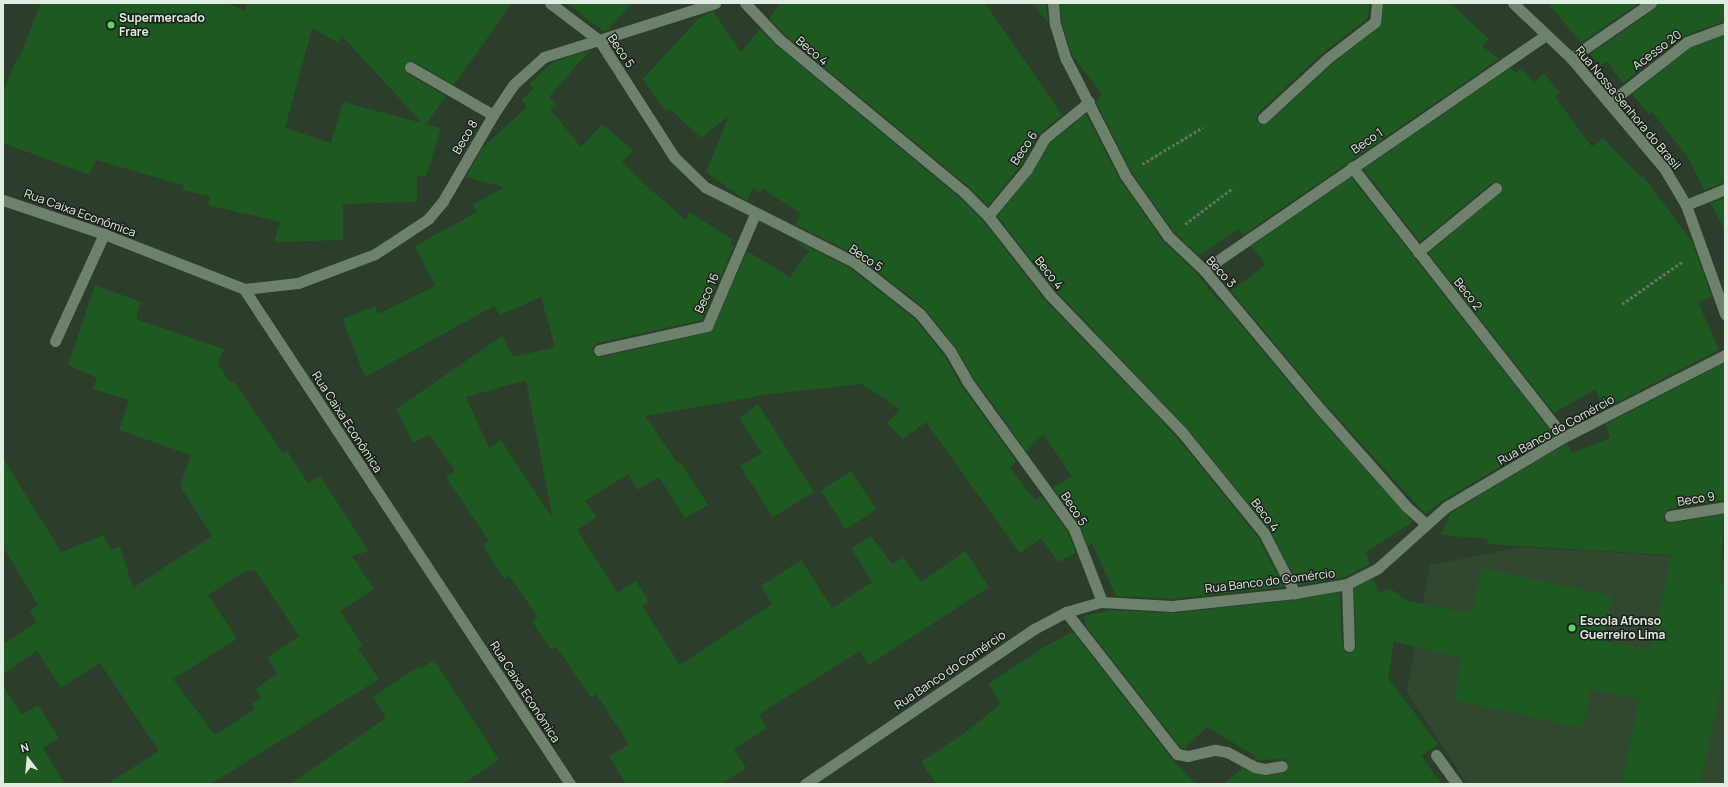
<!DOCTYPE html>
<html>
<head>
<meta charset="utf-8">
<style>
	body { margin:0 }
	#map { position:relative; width:1728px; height:787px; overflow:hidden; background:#2c3d2c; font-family:Manrope,sans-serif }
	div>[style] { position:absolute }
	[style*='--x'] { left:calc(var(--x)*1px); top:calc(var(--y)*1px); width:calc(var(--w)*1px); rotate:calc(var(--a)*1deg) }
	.built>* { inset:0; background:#314730 }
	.building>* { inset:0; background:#1e5921; transform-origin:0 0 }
	.path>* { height:2.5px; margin-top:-1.25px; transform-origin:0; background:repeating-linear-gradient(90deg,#647364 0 3px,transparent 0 5px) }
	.service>* { height:11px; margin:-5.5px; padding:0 5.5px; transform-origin:5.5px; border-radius:5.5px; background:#6e816d }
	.minor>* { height:11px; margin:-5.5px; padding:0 5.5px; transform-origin:5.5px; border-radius:5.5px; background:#6e816d }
	.tertiary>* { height:11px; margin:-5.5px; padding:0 5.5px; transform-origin:5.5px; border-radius:5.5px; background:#6e816d }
	.dots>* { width:11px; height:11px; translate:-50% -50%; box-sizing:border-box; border:2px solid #1a211a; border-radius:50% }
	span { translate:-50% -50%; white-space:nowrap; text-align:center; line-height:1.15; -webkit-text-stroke:3px #1a211a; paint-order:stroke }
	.poi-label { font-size:12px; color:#e2ede2; font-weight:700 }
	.left { translate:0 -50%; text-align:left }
	.street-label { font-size:12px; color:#e2ede2 }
	.frame { position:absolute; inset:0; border:4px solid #e2ede2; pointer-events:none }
	.north { position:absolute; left:8px; top:739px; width:40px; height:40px; -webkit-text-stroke:3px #1a211a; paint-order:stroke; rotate:344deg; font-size:11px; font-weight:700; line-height:16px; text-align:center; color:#e2ede2 }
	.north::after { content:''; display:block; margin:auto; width:14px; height:18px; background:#e2ede2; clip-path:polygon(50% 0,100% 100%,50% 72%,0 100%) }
</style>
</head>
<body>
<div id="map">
	<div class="built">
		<i style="clip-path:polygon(1522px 547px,1725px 559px,1725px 784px,1467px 784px,1407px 691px,1430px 565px)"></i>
	</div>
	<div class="building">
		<i style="clip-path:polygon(evenodd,41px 3px,226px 3px,245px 11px,247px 3px,512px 3px,454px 85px,413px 61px,404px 64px,406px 73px,446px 96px,426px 124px,441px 128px,426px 177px,417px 175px,417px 202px,343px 204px,343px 240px,274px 242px,280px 222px,208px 205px,210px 196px,182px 190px,183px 185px,96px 160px,90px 175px,3px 143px,3px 91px,17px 58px,19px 59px,41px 3px,312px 28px,338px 43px,342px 36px,422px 123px,343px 102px,331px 143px,285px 128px,312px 28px)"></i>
		<i style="clip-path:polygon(567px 3px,632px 3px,608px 30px,603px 31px)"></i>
		<i style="clip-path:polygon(781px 3px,985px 3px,1062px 115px,1039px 134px,1021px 165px,988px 206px,969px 187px,784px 34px,769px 18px)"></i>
		<i style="clip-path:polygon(1033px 3px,1046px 3px,1048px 23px)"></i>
		<i style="clip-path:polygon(1060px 3px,1370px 3px,1368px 18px,1323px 53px,1258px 113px,1256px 120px,1261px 125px,1268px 123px,1333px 63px,1379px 27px,1384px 3px,1450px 3px,1489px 39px,1482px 46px,1499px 59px,1243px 235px,1238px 229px,1199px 256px,1173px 231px,1131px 171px,1096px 102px,1102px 94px,1072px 55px,1062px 23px)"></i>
		<i style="clip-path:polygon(1548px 3px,1639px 3px,1581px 43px)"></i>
		<i style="clip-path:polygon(1658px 3px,1725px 3px,1725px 21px,1683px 36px,1623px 83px,1607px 61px,1600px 66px,1590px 54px,1655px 9px)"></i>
		<i style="clip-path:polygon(713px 11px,741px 52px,760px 29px,775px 44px,959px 197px,983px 221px,1045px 300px,1176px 436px,1258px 537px,1284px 587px,1172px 599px,1116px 596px,1092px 544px,1088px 546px,1080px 525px,1053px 488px,1072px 476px,1043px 434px,1026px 451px,973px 377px,955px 347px,925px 309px,858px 256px,796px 225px,800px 213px,763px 189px,760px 192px,753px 187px,747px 201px,706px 172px,729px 116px,701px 138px,670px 109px,666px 112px,643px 79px,699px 18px)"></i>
		<i style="clip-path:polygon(1725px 35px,1725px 182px,1704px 190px,1687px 156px,1652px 112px,1649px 114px,1632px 94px,1690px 48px)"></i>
		<i style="clip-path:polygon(evenodd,590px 50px,549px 97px,556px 105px,550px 109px,581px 147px,602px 124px,633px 150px,622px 162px,642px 182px,686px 220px,689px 212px,732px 239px,730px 245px,734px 246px,702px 320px,597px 343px,592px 348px,594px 355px,601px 357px,711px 332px,747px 251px,790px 277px,809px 251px,793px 239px,850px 268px,915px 319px,944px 355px,961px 385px,1016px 461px,1010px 468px,1035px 500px,1041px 496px,1068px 532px,1076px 553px,1058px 562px,1041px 538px,1020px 553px,926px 422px,903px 439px,887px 423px,900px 409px,862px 384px,753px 396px,754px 397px,645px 416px,678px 464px,680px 462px,708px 505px,685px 518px,659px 477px,638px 490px,628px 474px,585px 501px,597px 517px,577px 530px,618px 593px,636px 581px,649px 602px,642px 606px,680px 665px,772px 604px,761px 586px,801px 560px,832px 608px,872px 582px,851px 548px,871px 536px,892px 564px,903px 558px,921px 582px,965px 551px,989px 587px,869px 665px,860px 651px,759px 714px,767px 728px,734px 749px,746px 768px,722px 784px,626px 784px,609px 756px,629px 744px,596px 694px,591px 698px,564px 658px,556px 647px,551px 650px,532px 621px,538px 617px,509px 576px,504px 579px,483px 546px,489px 541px,446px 477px,455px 471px,430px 435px,413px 443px,396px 409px,502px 336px,513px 357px,555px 347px,541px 297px,500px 315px,494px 306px,365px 377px,342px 319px,375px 306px,378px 314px,435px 286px,415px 246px,477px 212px,473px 205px,504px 187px,466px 177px,483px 147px,527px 107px,521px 100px,534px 89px,529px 84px,553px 62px,590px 50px,526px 380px,546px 485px,553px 519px,501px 440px,489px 448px,466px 397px,526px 380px)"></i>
		<i style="clip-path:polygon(1510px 68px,1516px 73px,1521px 68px,1534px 82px,1544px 73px,1560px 93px,1555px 97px,1592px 147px,1603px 138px,1642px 178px,1643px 176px,1692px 242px,1712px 297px,1698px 302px,1719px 350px,1602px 410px,1596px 389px,1554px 413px,1428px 253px,1500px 193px,1503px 187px,1501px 183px,1492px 183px,1420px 242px,1363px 169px)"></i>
		<i style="clip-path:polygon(1086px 114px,1119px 178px,1162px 240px,1197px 273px,1218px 301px,1220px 300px,1317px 416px,1413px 522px,1366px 552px,1370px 564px,1345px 577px,1299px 585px,1269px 529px,1186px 427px,1055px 290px,997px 216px,1032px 173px,1050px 143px)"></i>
		<i style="clip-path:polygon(1351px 177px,1554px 435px,1442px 501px,1425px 514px,1327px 406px,1231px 291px,1266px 264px,1251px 246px)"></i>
		<i style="clip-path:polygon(1725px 197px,1725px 230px,1710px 203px)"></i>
		<i style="clip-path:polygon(evenodd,95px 285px,141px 302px,136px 319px,224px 349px,218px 364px,229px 381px,235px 383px,283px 453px,287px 451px,308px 483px,320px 476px,369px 551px,352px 556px,374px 589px,340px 611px,363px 646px,358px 649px,379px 679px,211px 784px,107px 784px,159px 751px,100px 663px,61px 688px,37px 651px,3px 674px,3px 644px,37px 622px,30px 611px,38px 605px,3px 547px,3px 458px,61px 552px,104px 535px,110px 550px,120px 547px,133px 588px,212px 536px,180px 486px,191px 455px,119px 430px,129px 400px,93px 389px,97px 378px,68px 365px,95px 285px,248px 570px,250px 573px,255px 570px,299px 636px,267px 658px,277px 673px,256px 689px,261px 698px,252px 704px,255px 709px,215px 735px,173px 679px,237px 639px,208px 595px,248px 570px)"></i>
		<i style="clip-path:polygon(1724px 363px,1725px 500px,1669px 509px,1663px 517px,1665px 521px,1671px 523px,1724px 514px,1720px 578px,1725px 579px,1725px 670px,1700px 784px,1621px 784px,1639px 699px,1591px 689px,1583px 728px,1453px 700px,1462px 658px,1394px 642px,1388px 678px,1438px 744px,1421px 756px,1442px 784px,1223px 784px,1243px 768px,1266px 776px,1286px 772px,1289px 764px,1284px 759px,1257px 760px,1254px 759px,1257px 757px,1207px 727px,1185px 748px,1181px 748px,1086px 626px,1084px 616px,1112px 610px,1173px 613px,1296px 600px,1340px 592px,1342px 646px,1345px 652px,1350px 653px,1356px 646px,1354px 588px,1374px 578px,1379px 592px,1391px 589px,1407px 601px,1472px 613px,1481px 568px,1613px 596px,1603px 640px,1651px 650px,1671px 555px,1487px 544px,1488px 539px,1441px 535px,1450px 513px,1567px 443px,1572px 453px,1610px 438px,1606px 424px)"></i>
		<i style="clip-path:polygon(758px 404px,814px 492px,773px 517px,740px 466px,762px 453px,739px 418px)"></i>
		<i style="left:851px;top:471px;width:46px;height:36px;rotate:57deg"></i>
		<i style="clip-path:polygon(1073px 632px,1171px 758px,1196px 784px,936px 784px,921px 762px,966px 732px,1001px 704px,988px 684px,1044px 647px)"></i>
		<i style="clip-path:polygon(434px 660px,499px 760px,463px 784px,290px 784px,386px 718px,373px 697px,419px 666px,421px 669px)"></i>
		<i style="clip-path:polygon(3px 685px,22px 715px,38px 705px,59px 738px,43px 748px,65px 784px,3px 784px)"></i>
	</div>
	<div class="path">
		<i style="--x:1142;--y:164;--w:71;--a:-31.2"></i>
		<i style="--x:1185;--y:224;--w:60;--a:-36.9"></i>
		<i style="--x:1622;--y:304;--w:75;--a:-35.2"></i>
	</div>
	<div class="service">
		<i style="--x:550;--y:3;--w:61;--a:37.1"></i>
		<i style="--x:599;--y:40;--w:139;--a:57.3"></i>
		<i style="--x:674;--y:157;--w:43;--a:44.1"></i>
		<i style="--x:705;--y:187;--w:167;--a:26.7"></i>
		<i style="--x:854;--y:262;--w:84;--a:38.2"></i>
		<i style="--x:920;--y:314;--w:48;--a:51"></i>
		<i style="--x:950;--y:351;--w:34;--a:60"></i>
		<i style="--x:967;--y:381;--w:183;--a:54.1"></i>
		<i style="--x:1074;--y:529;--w:78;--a:69"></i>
		<i style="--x:1102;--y:602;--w:70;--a:3.3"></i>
		<i style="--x:1172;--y:606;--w:124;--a:-6"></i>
		<i style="--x:1295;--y:593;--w:53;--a:-9.8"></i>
		<i style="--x:1347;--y:584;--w:35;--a:-27"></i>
		<i style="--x:1378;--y:568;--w:91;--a:-41.9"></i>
		<i style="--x:1446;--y:507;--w:137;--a:-30.7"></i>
		<i style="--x:1564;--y:437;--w:181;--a:-27"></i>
		<i style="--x:745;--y:3;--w:50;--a:46.6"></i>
		<i style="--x:779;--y:39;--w:240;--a:39.6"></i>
		<i style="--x:964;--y:192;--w:34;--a:45"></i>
		<i style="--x:988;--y:216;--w:100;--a:51.9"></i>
		<i style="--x:1050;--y:295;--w:189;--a:46.1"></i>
		<i style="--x:1181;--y:431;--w:132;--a:50.9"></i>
		<i style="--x:1264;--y:533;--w:68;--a:62.7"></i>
		<i style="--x:1053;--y:3;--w:21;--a:85"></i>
		<i style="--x:1055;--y:24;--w:37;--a:73"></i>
		<i style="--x:1066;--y:59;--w:130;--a:63"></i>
		<i style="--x:1125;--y:175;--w:75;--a:54.8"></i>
		<i style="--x:1168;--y:236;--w:50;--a:43.4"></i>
		<i style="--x:1204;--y:270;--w:184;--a:50.1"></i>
		<i style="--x:1322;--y:411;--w:128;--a:48.5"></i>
		<i style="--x:1407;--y:507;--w:25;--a:42"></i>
		<i style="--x:599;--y:40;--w:122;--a:-17.7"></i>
		<i style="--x:1571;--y:58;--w:97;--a:-34.5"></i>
		<i style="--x:410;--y:67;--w:96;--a:30"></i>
		<i style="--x:1609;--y:103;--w:99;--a:-38"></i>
		<i style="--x:1687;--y:42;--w:40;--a:-20.2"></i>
		<i style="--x:1263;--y:118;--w:88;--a:-42.7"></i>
		<i style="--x:1328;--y:58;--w:59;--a:-37.5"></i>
		<i style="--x:1375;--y:22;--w:19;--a:-84"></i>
		<i style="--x:1352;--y:167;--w:343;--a:51.9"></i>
		<i style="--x:1686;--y:205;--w:42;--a:-22.3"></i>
		<i style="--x:988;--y:216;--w:61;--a:-50.3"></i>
		<i style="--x:1027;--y:169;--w:36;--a:-60"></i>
		<i style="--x:1045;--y:138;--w:57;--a:-39.3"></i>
		<i style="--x:1418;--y:252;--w:101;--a:-39.4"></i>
		<i style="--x:1204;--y:270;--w:415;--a:-34.5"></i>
		<i style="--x:55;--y:341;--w:118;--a:-65.4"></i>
		<i style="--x:599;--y:350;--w:111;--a:-12.5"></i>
		<i style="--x:707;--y:326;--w:122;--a:-66.8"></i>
		<i style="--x:1670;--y:516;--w:56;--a:-9.3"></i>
		<i style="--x:1347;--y:584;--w:62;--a:88.2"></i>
		<i style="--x:1066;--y:612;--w:180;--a:52"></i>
		<i style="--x:1177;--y:754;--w:11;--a:10"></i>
		<i style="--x:1188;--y:756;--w:28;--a:-13"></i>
		<i style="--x:1215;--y:750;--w:12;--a:9"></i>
		<i style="--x:1227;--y:752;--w:32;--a:28"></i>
		<i style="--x:1255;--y:767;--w:10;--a:11"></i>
		<i style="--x:1265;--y:769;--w:17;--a:-10"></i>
		<i style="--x:1436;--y:755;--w:36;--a:54"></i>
	</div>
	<div class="minor">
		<i style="--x:1513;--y:3;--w:80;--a:43.5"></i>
		<i style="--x:1571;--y:58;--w:144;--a:49.8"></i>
		<i style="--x:1664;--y:168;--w:43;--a:59.3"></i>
		<i style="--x:1686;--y:205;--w:116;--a:70.3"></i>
		<i style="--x:244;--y:289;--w:54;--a:-6.3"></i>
		<i style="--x:298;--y:283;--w:82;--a:-20.6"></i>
		<i style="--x:375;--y:254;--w:64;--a:-33.4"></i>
		<i style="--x:428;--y:219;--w:23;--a:-50"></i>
		<i style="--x:443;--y:201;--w:99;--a:-59.8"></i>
		<i style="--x:493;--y:115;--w:37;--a:-56"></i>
		<i style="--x:514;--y:84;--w:40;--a:-42"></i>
		<i style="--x:544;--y:57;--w:58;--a:-17.2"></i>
		<i style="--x:805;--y:784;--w:277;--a:-34.1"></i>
		<i style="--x:1034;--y:629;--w:36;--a:-28"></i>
		<i style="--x:1066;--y:612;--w:37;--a:-16"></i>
	</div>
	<div class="tertiary">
		<i style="--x:3;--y:200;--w:107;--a:18.6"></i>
		<i style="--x:104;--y:234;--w:150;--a:21.4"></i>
		<i style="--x:244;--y:289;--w:593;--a:56.63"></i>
	</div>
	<div class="dots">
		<i style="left:111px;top:25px;background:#64d468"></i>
		<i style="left:1572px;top:628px;background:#64d468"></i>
	</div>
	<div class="poi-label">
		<span class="left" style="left:119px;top:25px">Supermercado<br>Frare</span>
		<span class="left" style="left:1580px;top:628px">Escola Afonso<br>Guerreiro Lima</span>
	</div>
	<div class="street-label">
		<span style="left:1657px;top:50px;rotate:-37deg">Acesso 20</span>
		<span style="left:621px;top:51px;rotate:56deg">Beco 5</span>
		<span style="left:812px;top:51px;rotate:40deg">Beco 4</span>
		<span style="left:1628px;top:108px;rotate:50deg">Rua Nossa Senhora do Brasil</span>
		<span style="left:465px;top:137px;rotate:-60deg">Beco 8</span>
		<span style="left:1367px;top:141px;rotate:-34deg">Beco 1</span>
		<span style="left:1024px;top:148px;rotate:-56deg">Beco 6</span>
		<span style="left:80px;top:213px;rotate:20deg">Rua Caixa Econômica</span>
		<span style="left:866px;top:258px;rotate:34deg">Beco 5</span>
		<span style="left:1221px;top:272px;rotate:48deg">Beco 3</span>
		<span style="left:1049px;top:273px;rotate:52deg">Beco 4</span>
		<span style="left:707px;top:293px;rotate:-66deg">Beco 16</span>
		<span style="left:1468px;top:294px;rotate:52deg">Beco 2</span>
		<span style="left:347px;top:422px;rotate:57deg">Rua Caixa Econômica</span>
		<span style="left:1556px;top:430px;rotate:-29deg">Rua Banco do Comércio</span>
		<span style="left:1696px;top:499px;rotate:-9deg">Beco 9</span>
		<span style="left:1074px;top:509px;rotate:57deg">Beco 5</span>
		<span style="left:1265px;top:515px;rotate:53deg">Beco 4</span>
		<span style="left:1270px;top:581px;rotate:-7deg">Rua Banco do Comércio</span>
		<span style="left:950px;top:670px;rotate:-34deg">Rua Banco do Comércio</span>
		<span style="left:525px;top:692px;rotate:57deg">Rua Caixa Econômica</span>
	</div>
	<div class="frame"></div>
	<div class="north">N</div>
</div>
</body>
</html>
